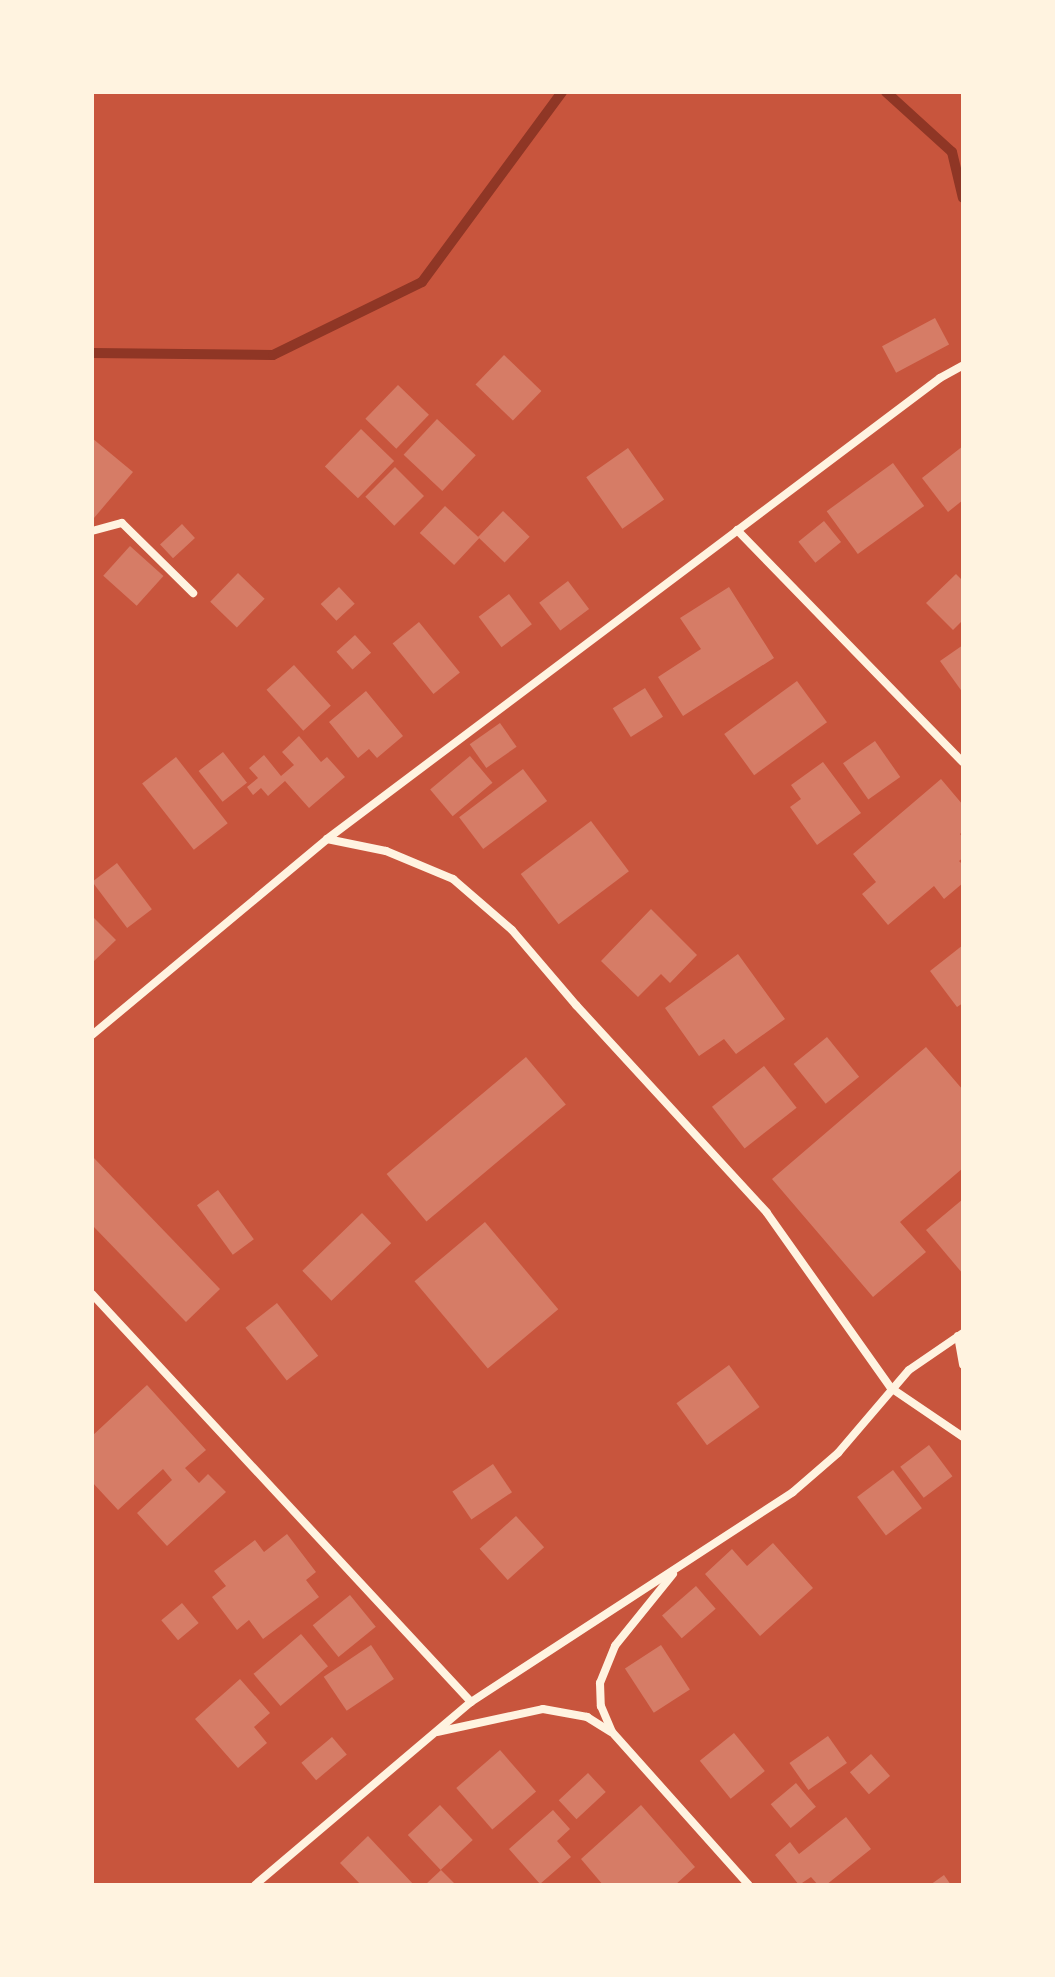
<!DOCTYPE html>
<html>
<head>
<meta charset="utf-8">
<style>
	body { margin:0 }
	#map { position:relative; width:1055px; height:1977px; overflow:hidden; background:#c8553d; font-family:Literata,serif }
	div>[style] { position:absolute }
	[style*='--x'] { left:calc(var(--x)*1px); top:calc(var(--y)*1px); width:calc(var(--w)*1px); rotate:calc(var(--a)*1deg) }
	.stream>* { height:10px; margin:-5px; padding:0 5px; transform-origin:5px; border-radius:5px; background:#8f3625 }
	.building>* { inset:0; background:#d67c66; transform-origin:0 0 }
	.minor>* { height:8px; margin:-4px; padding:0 4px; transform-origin:4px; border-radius:4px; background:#fff3e0 }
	span { translate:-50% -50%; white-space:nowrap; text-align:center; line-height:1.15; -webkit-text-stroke:8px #fff3e0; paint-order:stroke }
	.frame { position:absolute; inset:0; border:94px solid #fff3e0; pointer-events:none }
</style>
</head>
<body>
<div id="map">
	<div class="stream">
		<i style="--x:886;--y:92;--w:89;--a:42.3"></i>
		<i style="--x:952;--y:152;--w:47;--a:76.6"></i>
		<i style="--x:92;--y:353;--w:181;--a:0.6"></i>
		<i style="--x:273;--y:355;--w:166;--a:-26.1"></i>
		<i style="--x:422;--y:282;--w:236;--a:-53.6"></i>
	</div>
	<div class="building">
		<i style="left:935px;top:318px;width:30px;height:60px;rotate:62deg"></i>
		<i style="left:504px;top:355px;width:52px;height:41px;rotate:44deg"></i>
		<i style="left:398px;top:385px;width:43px;height:47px;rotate:44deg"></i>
		<i style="left:437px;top:419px;width:53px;height:49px;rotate:43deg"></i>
		<i style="left:361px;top:429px;width:46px;height:52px;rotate:44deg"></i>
		<i style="clip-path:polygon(92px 438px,133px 472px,94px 518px,92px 516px)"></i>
		<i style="clip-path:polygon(963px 446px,963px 500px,948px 512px,922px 478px)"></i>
		<i style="left:628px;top:448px;width:63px;height:51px;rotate:55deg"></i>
		<i style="left:893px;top:463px;width:53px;height:82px;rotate:54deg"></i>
		<i style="left:395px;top:467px;width:41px;height:42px;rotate:45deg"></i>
		<i style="left:445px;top:506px;width:47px;height:37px;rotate:43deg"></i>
		<i style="left:503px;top:511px;width:37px;height:36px;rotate:44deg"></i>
		<i style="left:824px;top:521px;width:27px;height:33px;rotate:51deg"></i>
		<i style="left:182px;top:524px;width:19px;height:30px;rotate:47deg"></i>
		<i style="left:130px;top:546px;width:45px;height:40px;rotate:42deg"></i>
		<i style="left:238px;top:573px;width:37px;height:40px;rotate:44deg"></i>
		<i style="clip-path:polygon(956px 574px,963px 581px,963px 620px,953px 630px,926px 603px)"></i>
		<i style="left:568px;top:581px;width:35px;height:36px;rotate:53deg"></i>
		<i style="left:339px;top:587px;width:23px;height:25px;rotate:47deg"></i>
		<i style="clip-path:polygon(729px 587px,774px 658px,683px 716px,658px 677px,701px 649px,680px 618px)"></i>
		<i style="left:509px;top:594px;width:38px;height:38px;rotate:53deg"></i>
		<i style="left:419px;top:622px;width:65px;height:34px;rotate:51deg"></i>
		<i style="left:355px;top:635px;width:24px;height:25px;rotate:48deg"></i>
		<i style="clip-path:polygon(963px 645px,963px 693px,940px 661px)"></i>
		<i style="left:294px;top:665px;width:55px;height:37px;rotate:48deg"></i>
		<i style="left:797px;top:681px;width:51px;height:90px;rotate:54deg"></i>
		<i style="left:645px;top:688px;width:34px;height:38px;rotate:58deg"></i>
		<i style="clip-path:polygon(366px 691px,403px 736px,377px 758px,369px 749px,358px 758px,329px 722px)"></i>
		<i style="left:500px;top:723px;width:29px;height:37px;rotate:55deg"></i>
		<i style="clip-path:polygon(299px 736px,321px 762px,327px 757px,345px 777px,309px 808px,285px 781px,268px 796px,261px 788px,253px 795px,247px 787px,258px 778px,249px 768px,264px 755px,281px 776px,294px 765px,282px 752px)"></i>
		<i style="left:875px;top:741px;width:44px;height:39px;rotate:55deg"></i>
		<i style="left:223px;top:752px;width:39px;height:31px;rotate:52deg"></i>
		<i style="left:470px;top:756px;width:35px;height:52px;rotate:50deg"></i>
		<i style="left:176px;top:757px;width:84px;height:43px;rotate:52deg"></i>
		<i style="clip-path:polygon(823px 762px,861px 813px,817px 845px,790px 807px,801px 799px,791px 785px)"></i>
		<i style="left:523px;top:769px;width:40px;height:80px;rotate:53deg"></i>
		<i style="clip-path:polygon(941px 779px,963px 805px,963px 831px,960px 834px,963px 838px,963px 858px,959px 861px,963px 865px,963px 883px,944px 899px,934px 886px,888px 925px,862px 894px,876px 882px,853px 854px)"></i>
		<i style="left:591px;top:821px;width:63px;height:88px;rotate:53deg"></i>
		<i style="left:117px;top:863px;width:58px;height:31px;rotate:53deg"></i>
		<i style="clip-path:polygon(651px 909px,697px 955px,670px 983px,661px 974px,638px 997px,601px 961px)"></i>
		<i style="clip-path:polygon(92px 916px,116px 940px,92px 963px)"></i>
		<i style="clip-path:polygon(963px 945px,963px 1003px,957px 1007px,930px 971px)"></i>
		<i style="clip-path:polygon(738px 954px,785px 1019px,736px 1054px,724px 1039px,699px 1056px,665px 1008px)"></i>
		<i style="left:827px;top:1037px;width:51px;height:43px;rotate:51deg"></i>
		<i style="clip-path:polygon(926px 1047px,963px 1090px,963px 1168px,900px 1222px,926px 1252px,873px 1297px,772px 1179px)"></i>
		<i style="left:526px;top:1057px;width:62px;height:182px;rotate:50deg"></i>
		<i style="left:764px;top:1066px;width:53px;height:66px;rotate:52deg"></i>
		<i style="clip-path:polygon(92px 1156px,220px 1289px,186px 1322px,92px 1225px)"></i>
		<i style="left:218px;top:1190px;width:61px;height:26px;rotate:54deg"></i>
		<i style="clip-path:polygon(963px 1199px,963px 1274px,926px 1230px)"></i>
		<i style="left:362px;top:1213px;width:42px;height:83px;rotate:46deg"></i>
		<i style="left:485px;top:1222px;width:114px;height:92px;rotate:50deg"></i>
		<i style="left:277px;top:1303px;width:67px;height:40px;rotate:52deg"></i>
		<i style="left:729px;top:1365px;width:52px;height:65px;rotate:54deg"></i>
		<i style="clip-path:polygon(147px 1385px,206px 1450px,185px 1468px,199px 1483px,208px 1474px,226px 1492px,167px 1546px,137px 1513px,172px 1480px,163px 1469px,118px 1510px,92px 1482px,92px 1436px)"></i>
		<i style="left:929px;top:1445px;width:39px;height:36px;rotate:53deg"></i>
		<i style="left:493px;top:1464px;width:34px;height:49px;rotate:56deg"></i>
		<i style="left:893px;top:1470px;width:48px;height:45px;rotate:53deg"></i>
		<i style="left:516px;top:1516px;width:42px;height:49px;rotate:48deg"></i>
		<i style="clip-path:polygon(287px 1534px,316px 1572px,306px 1580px,319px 1597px,263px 1639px,249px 1620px,237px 1630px,212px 1597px,226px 1586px,214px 1571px,255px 1540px,264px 1552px)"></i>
		<i style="clip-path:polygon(773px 1543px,813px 1588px,760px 1636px,705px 1574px,732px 1549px,747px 1566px)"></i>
		<i style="left:696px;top:1586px;width:30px;height:45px;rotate:49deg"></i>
		<i style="left:350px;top:1595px;width:41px;height:48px;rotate:51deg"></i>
		<i style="left:182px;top:1603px;width:26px;height:27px;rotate:50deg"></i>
		<i style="left:301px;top:1634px;width:42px;height:62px;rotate:50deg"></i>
		<i style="left:371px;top:1645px;width:41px;height:57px;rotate:56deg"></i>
		<i style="left:661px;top:1645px;width:53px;height:43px;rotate:57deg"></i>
		<i style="clip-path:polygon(240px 1679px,270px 1713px,254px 1727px,267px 1743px,238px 1768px,195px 1719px)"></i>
		<i style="left:734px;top:1733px;width:49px;height:44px;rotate:51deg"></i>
		<i style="left:828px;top:1736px;width:33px;height:47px;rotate:55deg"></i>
		<i style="left:332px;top:1737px;width:23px;height:40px;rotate:50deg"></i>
		<i style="left:500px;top:1750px;width:55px;height:58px;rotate:49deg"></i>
		<i style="left:871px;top:1754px;width:29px;height:28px;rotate:49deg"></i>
		<i style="left:588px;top:1773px;width:26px;height:40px;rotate:47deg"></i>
		<i style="left:796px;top:1783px;width:31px;height:33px;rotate:50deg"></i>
		<i style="left:440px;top:1805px;width:48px;height:44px;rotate:47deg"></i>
		<i style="clip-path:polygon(641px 1805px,695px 1867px,675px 1885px,603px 1885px,581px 1859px)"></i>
		<i style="clip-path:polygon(553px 1810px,570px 1829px,557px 1841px,571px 1857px,540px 1884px,509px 1849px)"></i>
		<i style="clip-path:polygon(846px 1817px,871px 1849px,826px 1885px,818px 1885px,811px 1877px,799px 1885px,775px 1855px,790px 1842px,799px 1854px)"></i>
		<i style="clip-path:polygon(368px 1836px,414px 1885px,361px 1885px,340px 1863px)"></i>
		<i style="clip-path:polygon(441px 1870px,456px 1885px,425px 1885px)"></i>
		<i style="clip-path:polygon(944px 1875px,951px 1885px,930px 1885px)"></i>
	</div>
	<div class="minor">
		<i style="--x:737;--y:530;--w:324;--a:45.8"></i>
		<i style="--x:92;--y:531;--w:31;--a:-15"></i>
		<i style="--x:122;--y:523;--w:100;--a:44.6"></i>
		<i style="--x:327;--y:839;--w:767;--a:-36.94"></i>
		<i style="--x:940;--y:378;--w:26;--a:-29"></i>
		<i style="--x:92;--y:1035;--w:306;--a:-39.8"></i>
		<i style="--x:327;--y:839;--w:60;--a:11.5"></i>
		<i style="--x:386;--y:851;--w:73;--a:22.7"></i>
		<i style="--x:453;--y:879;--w:78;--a:40.8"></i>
		<i style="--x:512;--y:930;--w:99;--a:49.5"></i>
		<i style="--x:576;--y:1005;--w:282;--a:47.4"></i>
		<i style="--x:767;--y:1213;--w:214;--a:54.7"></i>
		<i style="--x:891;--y:1388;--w:87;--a:34.2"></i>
		<i style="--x:92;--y:1294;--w:557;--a:47.11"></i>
		<i style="--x:958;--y:1336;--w:29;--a:80"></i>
		<i style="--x:673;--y:1574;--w:92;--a:128.9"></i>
		<i style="--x:615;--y:1646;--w:40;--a:112"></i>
		<i style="--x:600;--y:1683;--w:23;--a:88"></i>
		<i style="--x:601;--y:1706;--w:28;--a:67"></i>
		<i style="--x:612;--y:1732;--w:205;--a:48.2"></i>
		<i style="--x:437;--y:1732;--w:108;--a:-12.2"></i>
		<i style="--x:543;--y:1709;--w:45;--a:10.3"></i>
		<i style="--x:587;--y:1717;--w:28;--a:32"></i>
		<i style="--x:255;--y:1885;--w:283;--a:-40.3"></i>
		<i style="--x:471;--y:1702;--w:384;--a:-33.1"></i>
		<i style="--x:793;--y:1492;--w:60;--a:-40.9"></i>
		<i style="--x:838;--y:1453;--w:109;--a:-49.5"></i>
		<i style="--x:909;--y:1370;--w:65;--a:-34.4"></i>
	</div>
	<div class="frame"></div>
</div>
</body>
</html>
